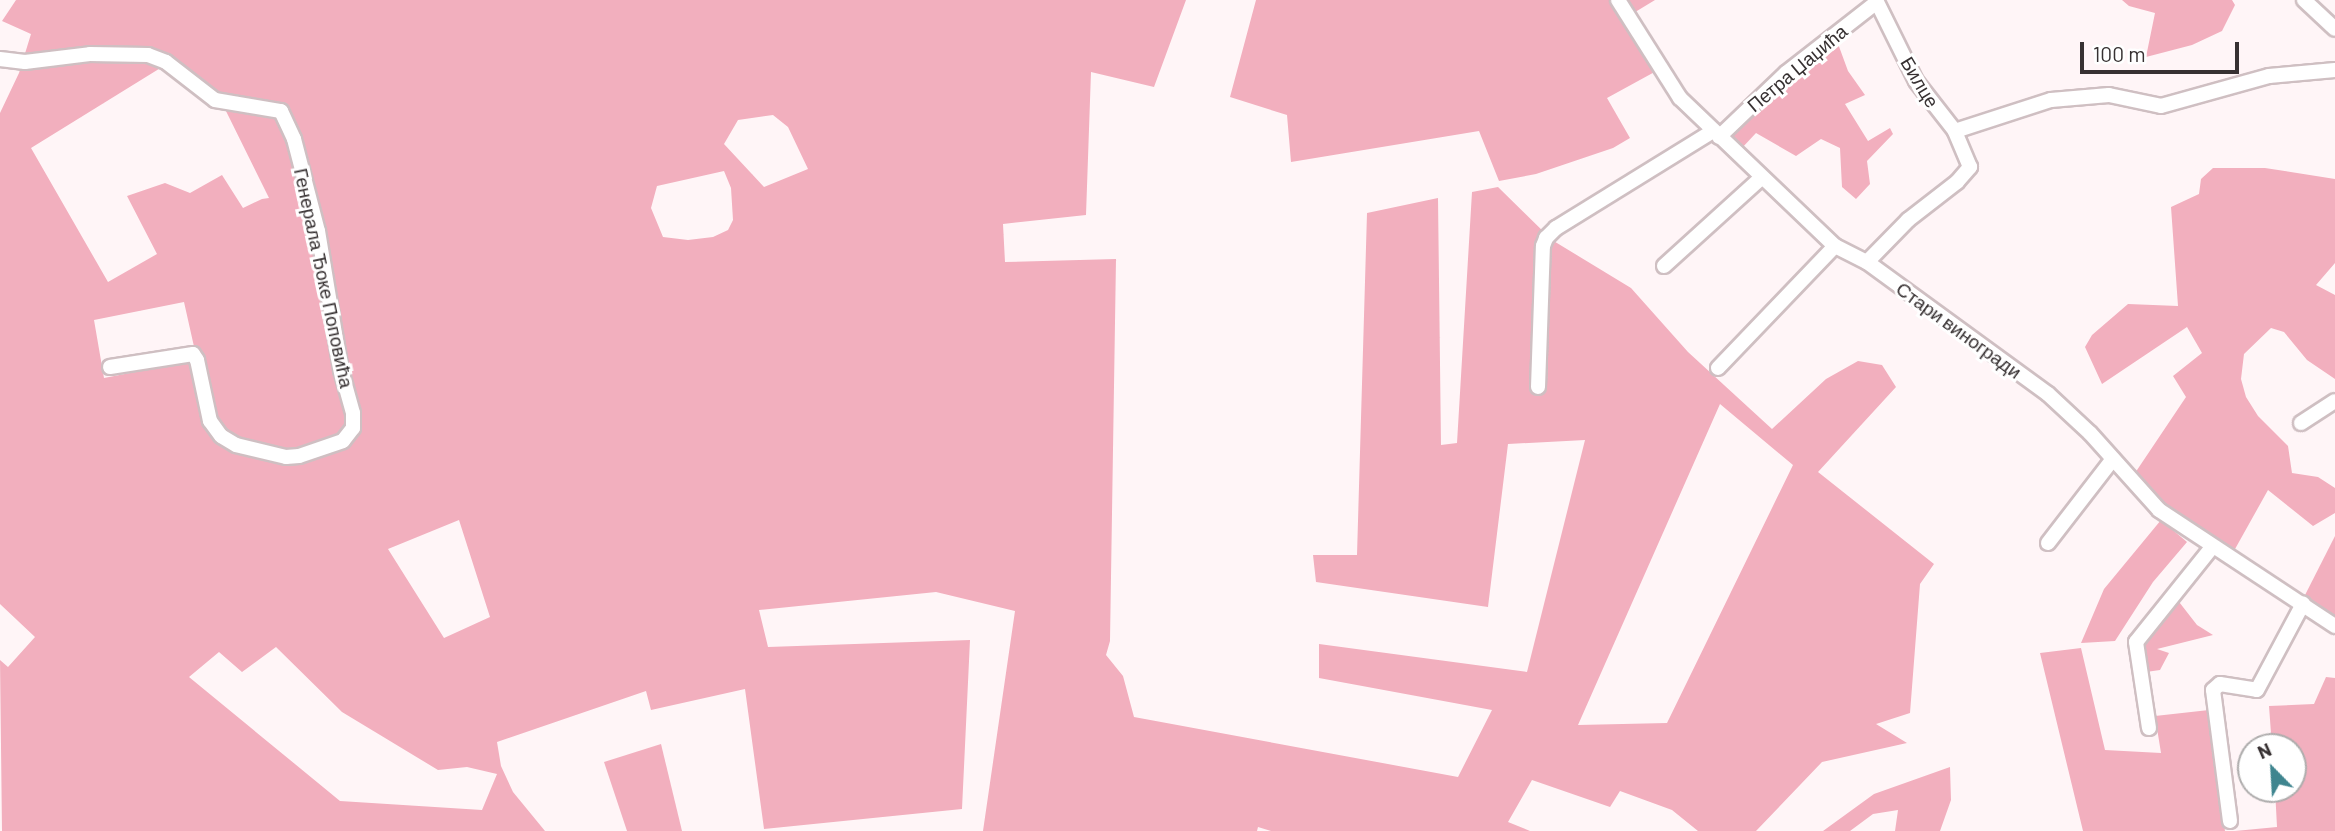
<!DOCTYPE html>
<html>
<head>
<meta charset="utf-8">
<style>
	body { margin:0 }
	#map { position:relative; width:2335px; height:831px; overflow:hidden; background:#fff5f7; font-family:Barlow,sans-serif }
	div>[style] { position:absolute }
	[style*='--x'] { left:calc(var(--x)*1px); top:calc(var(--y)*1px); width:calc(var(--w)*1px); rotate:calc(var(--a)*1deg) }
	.green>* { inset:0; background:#f2afbe }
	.roads { filter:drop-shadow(2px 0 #cfbfc2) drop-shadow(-2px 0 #cfbfc2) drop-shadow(0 2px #cfbfc2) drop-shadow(0 -2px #cfbfc2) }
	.minor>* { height:14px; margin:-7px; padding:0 7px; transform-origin:7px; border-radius:7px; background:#fff }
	span { translate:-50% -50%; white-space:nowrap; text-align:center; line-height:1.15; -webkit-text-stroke:6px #fff; paint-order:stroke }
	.street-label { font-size:19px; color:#373132 }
	.north { position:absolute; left:2237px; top:733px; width:70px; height:70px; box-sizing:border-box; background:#fff; border:2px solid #afadad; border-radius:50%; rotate:336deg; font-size:19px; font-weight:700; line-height:28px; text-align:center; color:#373132 }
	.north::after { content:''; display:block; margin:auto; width:24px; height:32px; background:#3f858f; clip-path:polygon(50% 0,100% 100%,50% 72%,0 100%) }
	.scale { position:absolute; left:2080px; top:42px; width:159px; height:32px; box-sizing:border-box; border:4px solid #373132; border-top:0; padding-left:9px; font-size:21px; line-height:24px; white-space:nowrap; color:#373132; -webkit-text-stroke:5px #fff; paint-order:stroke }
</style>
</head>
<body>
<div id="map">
	<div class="green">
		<i style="clip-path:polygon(evenodd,16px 0,1186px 0,1154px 87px,1091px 72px,1086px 215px,1003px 224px,1005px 262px,1116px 259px,1110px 641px,1106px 655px,1123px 676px,1134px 717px,1458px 777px,1492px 710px,1319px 678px,1319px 644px,1527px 672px,1585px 440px,1508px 444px,1488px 607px,1316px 582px,1313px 555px,1357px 555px,1367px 213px,1438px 198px,1441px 445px,1457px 443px,1472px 192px,1498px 187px,1552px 240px,1631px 288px,1688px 352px,1772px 429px,1826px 379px,1858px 361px,1882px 365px,1896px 387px,1818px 472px,1934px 564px,1920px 584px,1910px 713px,1876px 724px,1907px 743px,1822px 762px,1756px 831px,1698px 831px,1672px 810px,1620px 791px,1610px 807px,1532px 780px,1508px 822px,1530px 831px,1271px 831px,1258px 827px,1257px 831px,983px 831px,1015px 611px,936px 592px,759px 610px,768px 647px,970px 640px,962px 809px,764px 829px,745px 689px,651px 710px,646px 691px,497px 742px,501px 766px,513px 792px,545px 831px,2px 831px,0 660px,8px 667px,35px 637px,0 604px,0 113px,19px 73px,31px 34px,2px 21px,16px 0,175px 59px,222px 103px,269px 198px,262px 199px,243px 208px,222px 175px,190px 193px,165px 183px,127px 196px,157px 254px,108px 282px,31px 148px,175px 59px,16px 0,773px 115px,788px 127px,808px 169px,764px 187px,724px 144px,738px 120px,773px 115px,16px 0,724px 171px,731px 188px,733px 220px,728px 230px,713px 237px,688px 240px,663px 237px,651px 208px,657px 186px,724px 171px,16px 0,184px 302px,197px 360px,104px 378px,94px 320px,184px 302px,16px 0,1720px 404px,1793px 465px,1667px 723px,1578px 725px,1720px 404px,16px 0,459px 520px,490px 617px,444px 638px,388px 549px,459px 520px,16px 0,276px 647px,342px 712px,438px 770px,467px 767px,497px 774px,482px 810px,340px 801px,189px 677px,219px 652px,242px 672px,276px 647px)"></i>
		<i style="clip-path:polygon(1256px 0,1655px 0,1627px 17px,1660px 69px,1607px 98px,1630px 138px,1613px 148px,1536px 174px,1499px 181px,1479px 131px,1291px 162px,1287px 115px,1230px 97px)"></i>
		<i style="clip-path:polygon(2122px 0,2232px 0,2235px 5px,2222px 31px,2192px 45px,2146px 57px,2155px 13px,2129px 6px)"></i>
		<i style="clip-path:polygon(1837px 41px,1848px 71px,1865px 95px,1845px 104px,1868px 141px,1890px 128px,1893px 134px,1867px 161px,1870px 184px,1856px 199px,1842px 187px,1840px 148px,1821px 139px,1796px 156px,1756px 133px,1741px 149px,1729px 136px)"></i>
		<i style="clip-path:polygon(2213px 168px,2265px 168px,2335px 179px,2335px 263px,2316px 285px,2335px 295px,2335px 379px,2307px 360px,2284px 332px,2271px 328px,2244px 354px,2241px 379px,2246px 397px,2258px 416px,2288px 446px,2292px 473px,2318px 477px,2335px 488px,2335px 513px,2313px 526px,2268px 490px,2230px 558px,2131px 479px,2186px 397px,2173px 376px,2202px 353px,2187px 327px,2102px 384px,2085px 347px,2092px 335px,2128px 304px,2178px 306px,2171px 207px,2199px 194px,2201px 179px)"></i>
		<i style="clip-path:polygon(2161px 520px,2187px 542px,2153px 582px,2115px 641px,2081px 643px,2104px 589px)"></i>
		<i style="clip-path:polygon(2335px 536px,2335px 621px,2302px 601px)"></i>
		<i style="clip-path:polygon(2176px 598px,2197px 625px,2213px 635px,2157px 649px,2169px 653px,2160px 670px,2139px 673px,2136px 642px)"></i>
		<i style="clip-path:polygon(2081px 648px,2105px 750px,2161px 753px,2155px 716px,2209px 710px,2225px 831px,2083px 831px,2040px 653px)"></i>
		<i style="clip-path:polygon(2326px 677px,2335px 678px,2335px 831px,2235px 831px,2277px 827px,2275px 789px,2293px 789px,2293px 747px,2272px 747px,2269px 706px,2314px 704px)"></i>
		<i style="clip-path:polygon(661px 744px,682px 831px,627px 831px,604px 762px)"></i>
		<i style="clip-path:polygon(1950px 767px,1951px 800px,1940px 831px,1895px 831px,1898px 810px,1873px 814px,1850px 831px,1823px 831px,1874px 794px)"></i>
	</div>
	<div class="roads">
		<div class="minor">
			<i style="--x:1618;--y:0;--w:116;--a:57.7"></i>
			<i style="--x:1680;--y:98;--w:214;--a:43.7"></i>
			<i style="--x:1835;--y:246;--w:36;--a:27"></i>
			<i style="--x:1867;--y:262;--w:224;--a:36.1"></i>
			<i style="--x:2048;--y:394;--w:57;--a:42.9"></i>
			<i style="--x:2090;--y:433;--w:103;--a:48.1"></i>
			<i style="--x:2159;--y:510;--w:211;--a:33.4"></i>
			<i style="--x:2304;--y:0;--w:42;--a:43.1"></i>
			<i style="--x:0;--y:59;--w:25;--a:7"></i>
			<i style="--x:25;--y:62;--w:65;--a:-7"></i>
			<i style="--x:90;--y:54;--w:58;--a:1"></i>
			<i style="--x:148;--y:55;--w:19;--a:21"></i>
			<i style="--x:166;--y:62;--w:62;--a:37.8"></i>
			<i style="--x:215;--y:100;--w:67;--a:9.5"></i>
			<i style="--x:281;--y:111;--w:31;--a:65"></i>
			<i style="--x:294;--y:139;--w:95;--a:75.4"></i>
			<i style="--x:318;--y:231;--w:141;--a:80.6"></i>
			<i style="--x:341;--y:370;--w:45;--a:74.4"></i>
			<i style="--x:353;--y:413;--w:15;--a:90"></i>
			<i style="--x:353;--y:428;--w:16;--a:128"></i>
			<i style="--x:343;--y:441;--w:46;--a:161.2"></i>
			<i style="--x:299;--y:456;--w:13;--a:176"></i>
			<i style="--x:286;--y:457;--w:51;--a:-166.5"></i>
			<i style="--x:236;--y:445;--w:17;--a:-149"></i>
			<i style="--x:221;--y:436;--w:19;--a:-126"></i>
			<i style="--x:210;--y:421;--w:62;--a:-102"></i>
			<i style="--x:197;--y:360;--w:7;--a:-124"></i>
			<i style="--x:193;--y:354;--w:84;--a:171.1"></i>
			<i style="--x:1955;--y:131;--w:101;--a:-17.9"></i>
			<i style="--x:2051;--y:100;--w:58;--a:-4.9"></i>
			<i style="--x:2109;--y:95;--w:53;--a:11.9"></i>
			<i style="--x:2161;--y:106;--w:112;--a:-15.5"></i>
			<i style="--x:2269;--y:76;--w:66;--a:-5.2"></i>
			<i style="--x:1719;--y:137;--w:93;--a:-43.7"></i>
			<i style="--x:1786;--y:73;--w:115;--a:-38"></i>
			<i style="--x:1867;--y:262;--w:59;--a:-45.7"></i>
			<i style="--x:1908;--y:220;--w:62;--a:-37.8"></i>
			<i style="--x:1957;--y:182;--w:20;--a:-49"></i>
			<i style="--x:1970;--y:167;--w:39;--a:-113"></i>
			<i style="--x:1955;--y:131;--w:63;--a:-128"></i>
			<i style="--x:1916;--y:81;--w:90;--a:-116.3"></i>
			<i style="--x:1664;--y:266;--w:131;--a:-42.2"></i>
			<i style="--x:1718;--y:368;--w:169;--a:-46.2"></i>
			<i style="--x:1538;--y:387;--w:141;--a:-88"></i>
			<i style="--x:1543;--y:246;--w:9;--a:-69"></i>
			<i style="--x:1546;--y:238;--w:14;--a:-45"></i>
			<i style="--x:1556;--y:228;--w:185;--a:-31.7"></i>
			<i style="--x:2301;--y:423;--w:40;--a:-32.9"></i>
			<i style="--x:2048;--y:543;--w:106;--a:-52.3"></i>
			<i style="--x:2149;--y:728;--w:87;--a:-98.6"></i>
			<i style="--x:2136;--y:642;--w:122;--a:-51.3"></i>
			<i style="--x:2230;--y:821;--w:132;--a:-97.4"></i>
			<i style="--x:2213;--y:690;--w:9;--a:-41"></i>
			<i style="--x:2220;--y:684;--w:37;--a:9"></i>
			<i style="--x:2257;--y:690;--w:98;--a:-61.9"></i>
		</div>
	</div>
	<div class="street-label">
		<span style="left:1797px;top:68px;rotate:-40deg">Петра Џаџића</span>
		<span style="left:1920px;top:82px;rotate:59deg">Билце</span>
		<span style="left:324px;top:278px;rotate:78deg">Генерала Ђоке Поповића</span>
		<span style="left:1959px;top:330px;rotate:36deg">Стари виногради</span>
	</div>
	<div class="north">N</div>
	<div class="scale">100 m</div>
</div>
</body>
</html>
